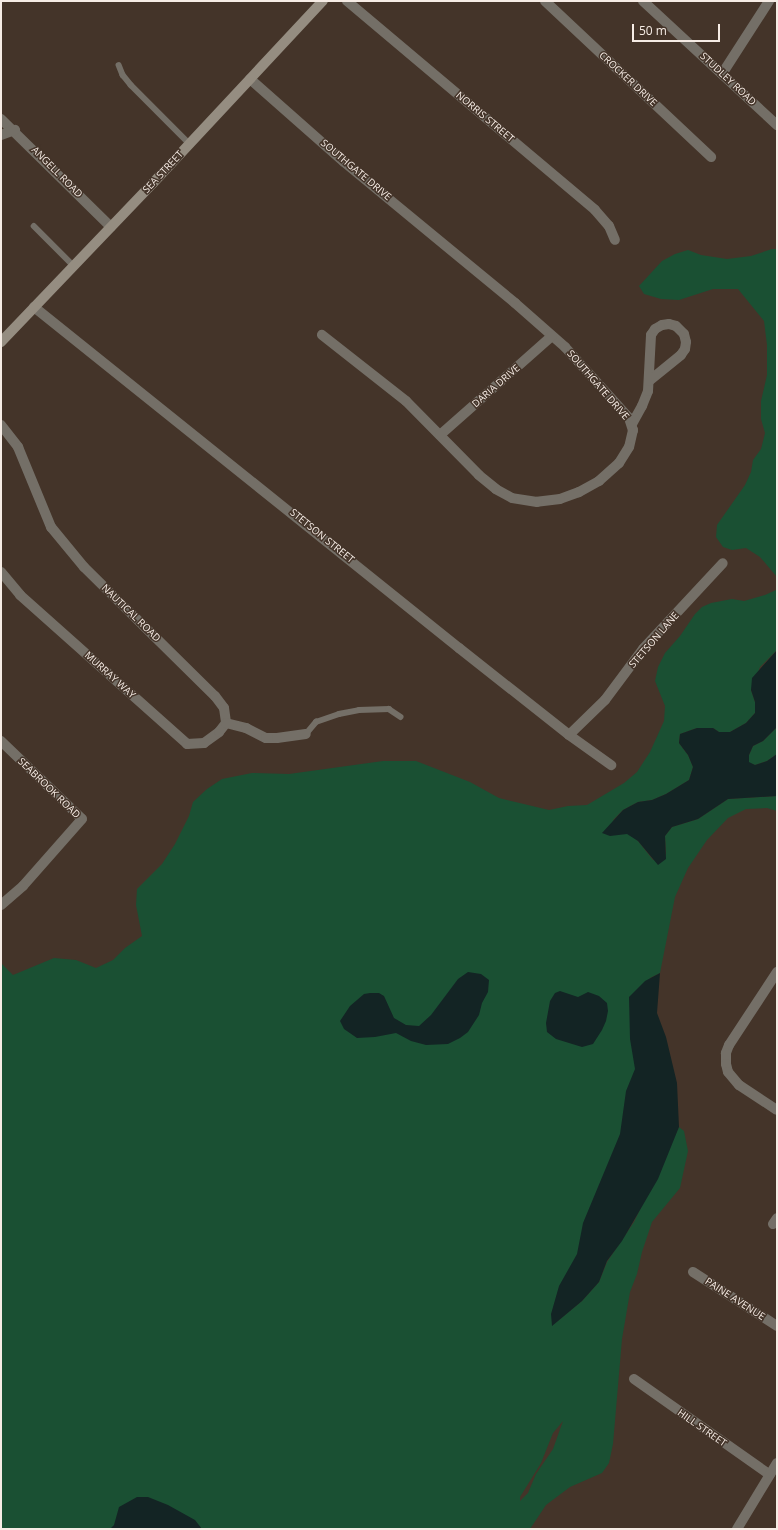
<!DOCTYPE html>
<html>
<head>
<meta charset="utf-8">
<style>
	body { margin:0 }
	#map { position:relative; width:778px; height:1530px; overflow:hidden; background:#443429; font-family:"Open Sans",sans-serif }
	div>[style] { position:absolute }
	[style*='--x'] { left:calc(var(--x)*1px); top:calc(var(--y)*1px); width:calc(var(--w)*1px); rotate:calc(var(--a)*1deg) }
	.green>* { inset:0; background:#1a5033 }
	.water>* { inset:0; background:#132424 }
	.lane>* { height:5.5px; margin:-2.75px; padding:0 2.75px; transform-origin:2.75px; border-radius:2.75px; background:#746f67 }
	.street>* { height:10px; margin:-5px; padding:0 5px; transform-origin:5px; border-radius:5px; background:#746f67 }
	.secondary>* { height:10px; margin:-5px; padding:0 5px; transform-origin:5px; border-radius:5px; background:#958d81 }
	span { translate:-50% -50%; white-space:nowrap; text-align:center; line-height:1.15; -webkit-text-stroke:3px #443429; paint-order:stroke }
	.street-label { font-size:10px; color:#f6ece5 }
	.frame { position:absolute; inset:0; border:2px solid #f6ece5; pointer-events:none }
	.scale { position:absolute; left:632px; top:24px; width:88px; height:18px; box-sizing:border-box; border:2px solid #f6ece5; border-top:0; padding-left:5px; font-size:12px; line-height:14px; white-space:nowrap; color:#f6ece5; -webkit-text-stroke:3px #443429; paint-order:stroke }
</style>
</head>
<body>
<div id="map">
	<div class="green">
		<i style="clip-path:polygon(772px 249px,777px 249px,777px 577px,760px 557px,746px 548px,732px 550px,723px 547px,716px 537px,717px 525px,745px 485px,751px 472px,753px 460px,761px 449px,765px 433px,761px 419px,761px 401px,767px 375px,767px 345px,764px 321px,738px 289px,713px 289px,679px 300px,661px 299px,644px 294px,639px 286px,662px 261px,675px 254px,688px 250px,701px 255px,727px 259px,751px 256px)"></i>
		<i style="clip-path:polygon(evenodd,777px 586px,777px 650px,760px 667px,751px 690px,755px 702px,755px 713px,746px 723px,730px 732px,719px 732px,713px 728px,697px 728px,680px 734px,679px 743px,688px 755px,693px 767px,689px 780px,666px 794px,652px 800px,638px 802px,623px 810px,613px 820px,638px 841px,653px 860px,666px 854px,665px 836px,672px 827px,698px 819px,728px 799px,777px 796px,777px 811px,767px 808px,746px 809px,728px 818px,707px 840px,688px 868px,675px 897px,660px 973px,650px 978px,643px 1057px,626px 1119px,554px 1324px,582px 1301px,599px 1282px,607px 1262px,634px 1222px,679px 1127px,684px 1131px,688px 1151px,680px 1188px,652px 1222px,642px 1252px,637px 1274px,630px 1292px,622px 1339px,613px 1444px,609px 1463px,602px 1473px,570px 1487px,546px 1505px,530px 1529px,1px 1529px,1px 963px,13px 975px,54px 958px,76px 960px,96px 968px,113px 960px,125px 948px,142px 936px,136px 905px,137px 889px,162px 864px,175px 844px,189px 816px,193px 802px,207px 789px,222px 779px,252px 773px,289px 774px,383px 761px,416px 761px,470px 782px,499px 798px,549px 810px,568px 806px,587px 805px,624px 783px,637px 772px,650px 752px,664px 721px,665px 706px,655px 681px,658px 667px,665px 653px,680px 636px,695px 614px,702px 607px,711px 603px,732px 599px,744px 601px,765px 595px,776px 590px,777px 586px,563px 1421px,553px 1449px,536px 1474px,528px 1493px,520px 1501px,520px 1497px,541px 1463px,553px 1433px,563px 1421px)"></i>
		<i style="clip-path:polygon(777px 727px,777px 754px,767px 761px,755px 765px,749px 763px,749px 755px,753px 746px,763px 741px)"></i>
	</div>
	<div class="water">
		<i style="clip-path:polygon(777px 650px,777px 727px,763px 741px,753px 746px,749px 755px,749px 762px,755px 765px,767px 761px,777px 754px,777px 796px,728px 799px,698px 819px,672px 827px,665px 836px,666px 859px,658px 865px,638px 841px,627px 834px,610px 836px,602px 833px,623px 810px,638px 802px,652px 800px,666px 794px,689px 780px,693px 767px,688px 755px,679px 743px,680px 734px,697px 728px,713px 728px,719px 732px,730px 732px,746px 723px,755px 713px,755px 702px,751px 690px,752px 678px)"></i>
		<i style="clip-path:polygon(468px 972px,481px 974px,489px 980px,488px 992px,482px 1003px,479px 1015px,468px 1032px,460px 1038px,448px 1044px,426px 1045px,411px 1041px,396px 1033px,375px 1037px,357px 1038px,344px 1029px,340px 1021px,350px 1006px,364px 994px,370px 993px,379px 993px,384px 996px,394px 1018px,406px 1025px,419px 1026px,431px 1015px,458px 979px)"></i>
		<i style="clip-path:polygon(660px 973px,657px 1013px,666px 1037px,677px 1083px,679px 1127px,658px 1179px,622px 1241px,607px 1261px,599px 1282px,582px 1301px,552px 1326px,551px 1314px,559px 1286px,577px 1254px,583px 1223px,620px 1134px,626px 1091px,635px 1069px,630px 1039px,629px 997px,645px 981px)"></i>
		<i style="clip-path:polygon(560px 991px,578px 997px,588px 992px,599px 996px,607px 1003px,608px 1011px,606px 1021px,602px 1030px,593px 1044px,582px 1047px,556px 1039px,547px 1032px,546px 1023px,550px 1001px,555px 993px)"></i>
		<i style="clip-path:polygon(137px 1497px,148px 1497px,168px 1505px,195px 1520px,202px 1529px,110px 1529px,114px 1525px,119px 1507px)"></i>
	</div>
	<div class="lane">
		<i style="--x:119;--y:65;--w:11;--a:68"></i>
		<i style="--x:123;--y:75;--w:13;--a:51"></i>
		<i style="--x:131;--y:85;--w:82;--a:45"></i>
		<i style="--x:34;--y:226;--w:57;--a:45"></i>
		<i style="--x:306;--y:734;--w:16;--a:-50"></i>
		<i style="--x:316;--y:722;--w:24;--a:-19"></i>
		<i style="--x:339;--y:714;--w:20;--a:-11"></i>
		<i style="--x:359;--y:710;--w:30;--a:-2"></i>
		<i style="--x:389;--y:709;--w:14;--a:34"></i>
	</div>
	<div class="street">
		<i style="--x:347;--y:1;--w:324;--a:40.1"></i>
		<i style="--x:595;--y:210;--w:21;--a:49"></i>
		<i style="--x:609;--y:226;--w:15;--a:67"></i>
		<i style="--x:545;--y:1;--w:228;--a:43.2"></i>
		<i style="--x:643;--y:1;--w:183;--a:42.8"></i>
		<i style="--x:722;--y:74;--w:87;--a:-57.2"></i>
		<i style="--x:250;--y:79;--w:125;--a:41.4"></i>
		<i style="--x:344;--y:162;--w:222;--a:39.5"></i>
		<i style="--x:515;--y:303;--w:67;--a:41.3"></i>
		<i style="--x:565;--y:347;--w:96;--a:48"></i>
		<i style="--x:629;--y:418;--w:13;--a:72"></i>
		<i style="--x:633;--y:430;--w:17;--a:103"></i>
		<i style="--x:629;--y:447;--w:19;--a:122"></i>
		<i style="--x:619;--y:463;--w:27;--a:138"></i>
		<i style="--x:599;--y:481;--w:23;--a:151"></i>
		<i style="--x:579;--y:492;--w:20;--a:160"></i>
		<i style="--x:560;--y:499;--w:23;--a:173"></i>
		<i style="--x:537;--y:502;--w:25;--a:-171"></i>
		<i style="--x:512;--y:498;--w:18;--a:-151"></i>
		<i style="--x:496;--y:489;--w:22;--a:-141"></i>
		<i style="--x:479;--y:475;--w:104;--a:-134.6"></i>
		<i style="--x:406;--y:401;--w:107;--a:-141.8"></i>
		<i style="--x:1;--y:119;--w:154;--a:44.5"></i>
		<i style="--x:1;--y:135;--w:15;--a:-20"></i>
		<i style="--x:34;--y:307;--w:545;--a:38.74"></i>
		<i style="--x:459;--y:648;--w:140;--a:38.3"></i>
		<i style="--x:569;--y:735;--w:52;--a:35.5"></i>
		<i style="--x:632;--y:424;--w:21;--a:-61"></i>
		<i style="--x:642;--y:406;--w:16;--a:-68"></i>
		<i style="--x:648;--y:391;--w:56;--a:-86.9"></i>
		<i style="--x:651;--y:335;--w:7;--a:-56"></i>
		<i style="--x:655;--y:329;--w:8;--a:-30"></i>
		<i style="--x:662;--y:325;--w:7;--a:-8"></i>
		<i style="--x:669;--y:324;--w:7;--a:16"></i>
		<i style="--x:676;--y:326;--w:11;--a:45"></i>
		<i style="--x:684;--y:334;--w:8;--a:76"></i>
		<i style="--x:686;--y:342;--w:7;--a:98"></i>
		<i style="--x:685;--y:349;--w:7;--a:124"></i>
		<i style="--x:681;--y:355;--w:41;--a:140.9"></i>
		<i style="--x:1;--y:425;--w:28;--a:52"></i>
		<i style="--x:18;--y:447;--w:87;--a:67.6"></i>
		<i style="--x:51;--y:527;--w:52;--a:50.5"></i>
		<i style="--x:84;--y:567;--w:184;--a:44.6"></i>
		<i style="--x:215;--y:696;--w:15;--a:53"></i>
		<i style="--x:224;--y:708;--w:15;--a:82"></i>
		<i style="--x:440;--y:435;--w:149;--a:-41.5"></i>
		<i style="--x:1;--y:572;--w:30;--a:50"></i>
		<i style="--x:20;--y:595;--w:224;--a:41.7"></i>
		<i style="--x:187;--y:744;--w:17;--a:-3"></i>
		<i style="--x:204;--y:743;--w:19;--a:-36"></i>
		<i style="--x:219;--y:732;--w:11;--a:-52"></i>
		<i style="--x:226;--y:723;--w:21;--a:14"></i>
		<i style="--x:246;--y:728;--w:22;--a:27"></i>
		<i style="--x:266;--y:738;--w:11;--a:0"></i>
		<i style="--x:277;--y:738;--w:29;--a:-8"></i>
		<i style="--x:569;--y:735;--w:50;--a:-44.2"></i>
		<i style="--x:605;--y:700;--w:64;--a:-53.3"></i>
		<i style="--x:643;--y:649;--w:117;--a:-47.1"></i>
		<i style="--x:1;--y:741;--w:112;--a:43.9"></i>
		<i style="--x:82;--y:819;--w:89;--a:131.4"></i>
		<i style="--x:23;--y:886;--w:29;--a:139"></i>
		<i style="--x:777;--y:972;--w:87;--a:123.3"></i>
		<i style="--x:729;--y:1045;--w:9;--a:111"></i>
		<i style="--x:726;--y:1053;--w:11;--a:90"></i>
		<i style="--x:726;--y:1064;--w:8;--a:76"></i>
		<i style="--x:728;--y:1072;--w:17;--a:50"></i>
		<i style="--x:739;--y:1085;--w:45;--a:33.3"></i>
		<i style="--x:773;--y:1224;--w:7;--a:-56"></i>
		<i style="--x:693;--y:1272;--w:100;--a:32.7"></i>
		<i style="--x:634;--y:1379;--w:166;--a:35.2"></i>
		<i style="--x:737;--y:1529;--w:77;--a:-58.8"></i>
	</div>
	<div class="secondary">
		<i style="--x:1;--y:342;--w:220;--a:-46.3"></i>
		<i style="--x:153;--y:183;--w:249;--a:-47"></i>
	</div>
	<div class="street-label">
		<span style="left:628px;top:79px;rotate:43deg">CROCKER DRIVE</span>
		<span style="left:728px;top:79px;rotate:43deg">STUDLEY ROAD</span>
		<span style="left:485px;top:117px;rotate:40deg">NORRIS STREET</span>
		<span style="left:356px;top:170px;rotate:40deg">SOUTHGATE DRIVE</span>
		<span style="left:57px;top:172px;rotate:45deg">ANGELL ROAD</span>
		<span style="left:163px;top:172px;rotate:-47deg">SEA STREET</span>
		<span style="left:598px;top:385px;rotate:49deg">SOUTHGATE DRIVE</span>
		<span style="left:496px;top:386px;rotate:-41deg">DARIA DRIVE</span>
		<span style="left:322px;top:536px;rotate:39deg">STETSON STREET</span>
		<span style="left:131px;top:613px;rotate:44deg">NAUTICAL ROAD</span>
		<span style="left:654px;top:640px;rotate:-49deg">STETSON LANE</span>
		<span style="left:110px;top:675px;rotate:42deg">MURRAY WAY</span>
		<span style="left:49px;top:788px;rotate:44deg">SEABROOK ROAD</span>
		<span style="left:735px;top:1299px;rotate:33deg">PAINE AVENUE</span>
		<span style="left:702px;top:1428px;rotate:35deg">HILL STREET</span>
	</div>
	<div class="frame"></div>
	<div class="scale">50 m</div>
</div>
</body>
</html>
